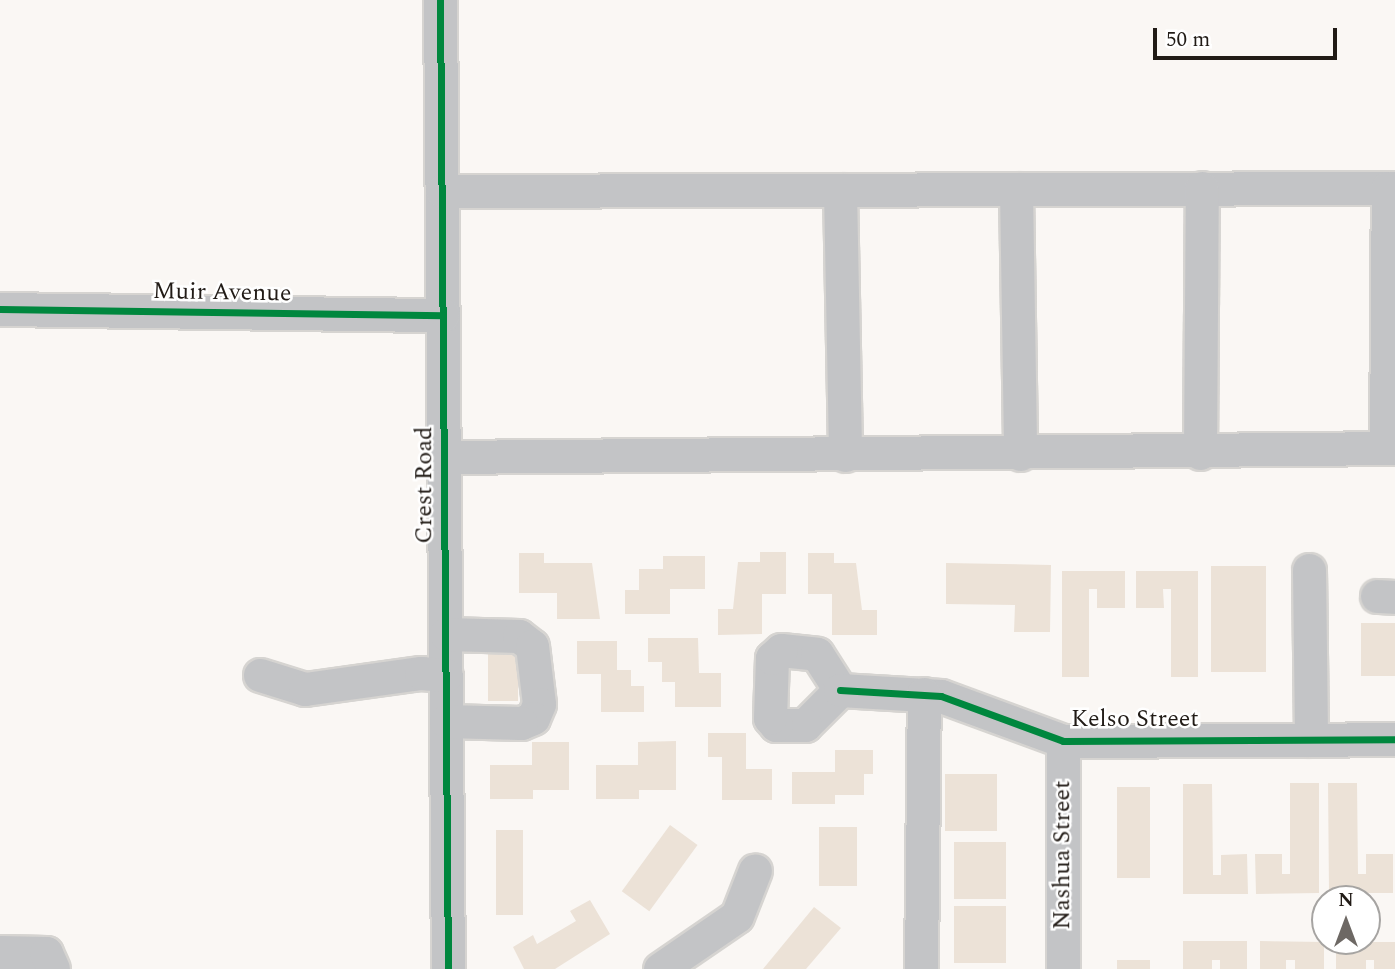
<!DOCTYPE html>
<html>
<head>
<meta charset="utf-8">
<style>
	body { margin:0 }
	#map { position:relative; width:1395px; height:969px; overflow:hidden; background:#faf7f4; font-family:Spectral,serif }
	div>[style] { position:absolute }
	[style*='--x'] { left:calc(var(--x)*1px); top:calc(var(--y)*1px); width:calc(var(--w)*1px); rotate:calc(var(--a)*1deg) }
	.building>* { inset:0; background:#ece2d7; transform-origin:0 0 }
	.roads { filter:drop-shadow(2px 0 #d6d4d1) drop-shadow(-2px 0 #d6d4d1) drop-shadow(0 2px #d6d4d1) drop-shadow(0 -2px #d6d4d1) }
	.minor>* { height:33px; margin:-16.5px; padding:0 16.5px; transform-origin:16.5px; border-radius:16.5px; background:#c3c4c6 }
	.cycleway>* { height:7px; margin:-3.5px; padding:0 3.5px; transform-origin:3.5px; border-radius:3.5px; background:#00873e }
	span { translate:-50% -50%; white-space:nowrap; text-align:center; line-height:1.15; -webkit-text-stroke:5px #fff; paint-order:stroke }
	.street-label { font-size:24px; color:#211b16 }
	.north { position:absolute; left:1311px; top:885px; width:70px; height:70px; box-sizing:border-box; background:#fff; border:2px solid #a6a4a2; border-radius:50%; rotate:0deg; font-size:19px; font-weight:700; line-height:28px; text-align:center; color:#211b16 }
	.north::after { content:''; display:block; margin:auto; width:24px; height:32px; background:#6d6864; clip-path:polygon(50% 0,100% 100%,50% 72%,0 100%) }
	.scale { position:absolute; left:1153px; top:28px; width:184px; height:32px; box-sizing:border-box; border:4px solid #211b16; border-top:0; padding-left:9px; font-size:21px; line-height:24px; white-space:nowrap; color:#211b16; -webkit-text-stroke:5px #fff; paint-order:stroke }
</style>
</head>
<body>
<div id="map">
	<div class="building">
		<i style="clip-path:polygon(760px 552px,786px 552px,786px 594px,762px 594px,762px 634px,718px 635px,718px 609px,733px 609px,738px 562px,760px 562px)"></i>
		<i style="clip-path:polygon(519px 553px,544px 553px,544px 563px,592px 563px,600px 619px,557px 619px,557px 593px,519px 593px)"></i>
		<i style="clip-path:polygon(808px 553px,834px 553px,834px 563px,856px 563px,862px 610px,877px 610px,877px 635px,832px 635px,832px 594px,808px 594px)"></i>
		<i style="clip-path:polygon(663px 556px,705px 556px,705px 589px,670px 589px,670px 614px,625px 614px,625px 590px,639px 590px,639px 569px,663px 569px)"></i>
		<i style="clip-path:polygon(946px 563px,1051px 565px,1050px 632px,1014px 632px,1015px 605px,946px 604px)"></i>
		<i style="left:1211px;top:566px;width:55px;height:106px"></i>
		<i style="clip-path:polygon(1062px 571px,1125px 571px,1125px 608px,1097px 608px,1097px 589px,1089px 589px,1089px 677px,1062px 677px)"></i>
		<i style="clip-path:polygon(1136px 571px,1198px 571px,1198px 677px,1171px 677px,1171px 589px,1163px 589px,1164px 608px,1136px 608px)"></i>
		<i style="left:1361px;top:623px;width:34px;height:53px"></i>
		<i style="clip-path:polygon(648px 638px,698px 638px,699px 673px,721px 673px,721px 707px,675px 707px,675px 682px,662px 682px,662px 662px,648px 662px)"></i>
		<i style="clip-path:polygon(577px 641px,617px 641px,617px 670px,631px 670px,631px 686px,644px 686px,644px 712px,601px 712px,601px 674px,577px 674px)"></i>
		<i style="left:488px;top:654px;width:30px;height:47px"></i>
		<i style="clip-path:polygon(708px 733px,746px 733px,746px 769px,772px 769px,772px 800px,722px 800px,722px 757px,708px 757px)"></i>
		<i style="clip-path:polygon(676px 741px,676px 790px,639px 790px,639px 799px,596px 799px,596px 765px,638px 765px,638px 742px)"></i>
		<i style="clip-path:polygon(532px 742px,569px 742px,569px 790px,533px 790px,533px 799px,490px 799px,490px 765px,532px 765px)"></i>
		<i style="clip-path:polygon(835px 750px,873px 750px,873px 774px,864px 774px,864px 795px,835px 795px,835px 804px,792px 804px,792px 772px,835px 772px)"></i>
		<i style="left:945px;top:774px;width:52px;height:57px"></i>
		<i style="clip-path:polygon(1290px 783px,1319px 783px,1319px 893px,1256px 894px,1255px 854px,1282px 854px,1282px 874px,1290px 874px)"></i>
		<i style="clip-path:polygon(1328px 783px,1357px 783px,1358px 874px,1366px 874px,1366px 854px,1393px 854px,1393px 893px,1329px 893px)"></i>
		<i style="clip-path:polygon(1183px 784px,1212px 784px,1213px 875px,1221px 875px,1221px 855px,1247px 854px,1248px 894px,1183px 894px)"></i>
		<i style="left:1117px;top:787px;width:33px;height:91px"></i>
		<i style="left:670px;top:825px;width:34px;height:82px;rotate:36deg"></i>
		<i style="left:819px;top:827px;width:38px;height:59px"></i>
		<i style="left:496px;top:830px;width:27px;height:85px"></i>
		<i style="left:954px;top:842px;width:52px;height:57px"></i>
		<i style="clip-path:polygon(590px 900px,610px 934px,555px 969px,524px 969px,513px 947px,533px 935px,537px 944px,576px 921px,570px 911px)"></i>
		<i style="left:954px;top:906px;width:52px;height:57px"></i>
		<i style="clip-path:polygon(814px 907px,841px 928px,806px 969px,763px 969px)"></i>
		<i style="clip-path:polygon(1183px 941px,1247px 941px,1247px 969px,1220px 969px,1220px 960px,1212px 960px,1212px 969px,1183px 969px)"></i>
		<i style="clip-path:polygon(1260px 941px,1324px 942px,1324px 969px,1295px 969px,1295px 960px,1286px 960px,1286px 969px,1260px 969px)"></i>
		<i style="clip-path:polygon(1336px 942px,1395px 942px,1395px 969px,1374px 969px,1374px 960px,1366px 960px,1366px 969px,1336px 969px)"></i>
		<i style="left:1117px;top:960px;width:33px;height:9px"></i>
	</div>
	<div class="roads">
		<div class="minor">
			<i style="--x:440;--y:0;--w:969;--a:89.53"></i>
			<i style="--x:1016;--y:189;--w:265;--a:89.1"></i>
			<i style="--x:840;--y:190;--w:265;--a:88.9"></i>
			<i style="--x:442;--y:191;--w:953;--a:-0.18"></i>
			<i style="--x:0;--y:309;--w:443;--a:0.8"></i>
			<i style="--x:1386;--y:448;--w:260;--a:-89.6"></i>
			<i style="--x:1200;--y:453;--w:265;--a:-89.6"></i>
			<i style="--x:444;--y:457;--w:951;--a:-0.54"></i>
			<i style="--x:1309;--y:570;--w:170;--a:89.3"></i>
			<i style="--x:1377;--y:596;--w:18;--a:3"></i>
			<i style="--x:446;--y:634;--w:73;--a:1.6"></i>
			<i style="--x:519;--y:636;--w:16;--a:38"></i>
			<i style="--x:532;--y:646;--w:58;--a:83.1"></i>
			<i style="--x:539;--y:704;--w:15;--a:113"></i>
			<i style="--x:533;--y:718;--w:13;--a:157"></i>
			<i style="--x:521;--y:723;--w:75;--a:-178.5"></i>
			<i style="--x:781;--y:650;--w:36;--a:6"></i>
			<i style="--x:817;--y:654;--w:43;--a:57.4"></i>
			<i style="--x:840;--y:690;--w:49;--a:135"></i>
			<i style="--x:805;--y:725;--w:29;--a:180"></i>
			<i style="--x:776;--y:725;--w:9;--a:-131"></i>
			<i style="--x:770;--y:718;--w:60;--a:-88.1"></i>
			<i style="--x:772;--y:658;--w:12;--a:-42"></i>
			<i style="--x:260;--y:675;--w:47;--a:17.3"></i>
			<i style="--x:305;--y:689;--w:117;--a:-7.9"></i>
			<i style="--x:421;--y:673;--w:25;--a:5"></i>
			<i style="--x:840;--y:690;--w:101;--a:3.4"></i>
			<i style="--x:941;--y:696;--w:130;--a:20.2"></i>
			<i style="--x:1063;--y:741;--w:332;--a:-0.3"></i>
			<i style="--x:0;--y:952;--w:46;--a:1.2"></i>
			<i style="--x:46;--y:953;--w:17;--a:66"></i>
			<i style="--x:660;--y:969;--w:93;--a:-34.5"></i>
			<i style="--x:737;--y:916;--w:49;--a:-68.6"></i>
			<i style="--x:921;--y:969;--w:275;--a:-89.4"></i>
			<i style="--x:1063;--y:969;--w:228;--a:-90"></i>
		</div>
	</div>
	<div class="cycleway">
		<i style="--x:440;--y:0;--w:969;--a:89.53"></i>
		<i style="--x:0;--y:309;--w:443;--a:0.8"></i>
		<i style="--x:840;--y:690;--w:101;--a:3.4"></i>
		<i style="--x:941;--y:696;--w:130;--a:20.2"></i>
		<i style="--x:1063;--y:741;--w:332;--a:-0.3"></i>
	</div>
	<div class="street-label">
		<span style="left:222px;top:293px;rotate:1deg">Muir Avenue</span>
		<span style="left:425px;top:485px;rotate:-90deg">Crest Road</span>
		<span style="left:1135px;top:720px">Kelso Street</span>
		<span style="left:1063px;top:855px;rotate:-90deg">Nashua Street</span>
	</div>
	<div class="north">N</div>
	<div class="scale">50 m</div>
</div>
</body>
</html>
